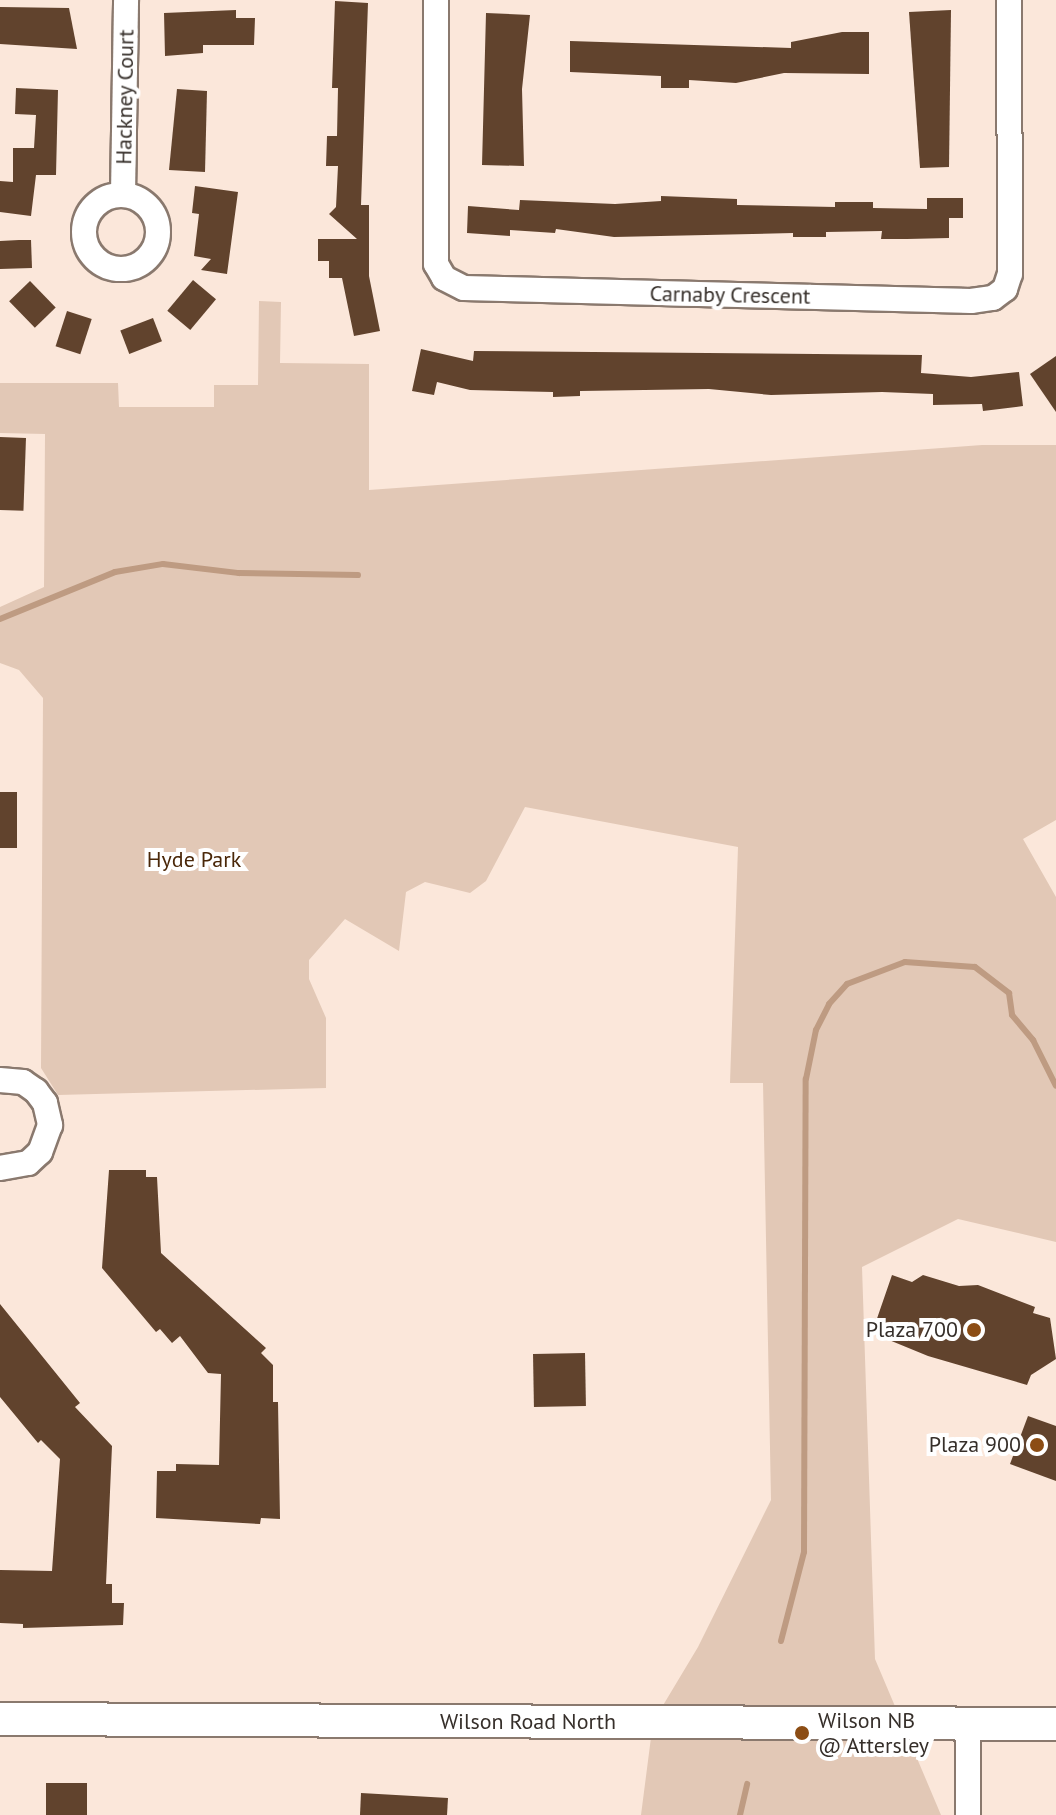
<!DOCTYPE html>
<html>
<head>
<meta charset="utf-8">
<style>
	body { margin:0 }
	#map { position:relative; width:1056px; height:1815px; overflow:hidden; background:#fbe7da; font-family:"PT Sans",sans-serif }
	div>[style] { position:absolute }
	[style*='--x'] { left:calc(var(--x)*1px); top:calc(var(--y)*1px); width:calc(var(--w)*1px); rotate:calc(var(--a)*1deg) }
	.green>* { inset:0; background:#e2c8b6 }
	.stream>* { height:6px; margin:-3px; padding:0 3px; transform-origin:3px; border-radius:3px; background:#be9b82 }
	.building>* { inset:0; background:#61432d; transform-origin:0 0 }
	.roads { filter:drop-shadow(2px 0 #8a796e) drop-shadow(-2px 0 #8a796e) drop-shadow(0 2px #8a796e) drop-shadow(0 -2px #8a796e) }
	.street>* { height:24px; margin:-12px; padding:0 12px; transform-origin:12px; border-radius:12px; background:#fff }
	.street>.ring { margin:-12px; padding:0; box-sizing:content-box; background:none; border:24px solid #fff; border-radius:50% }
	.secondary>* { height:32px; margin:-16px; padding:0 16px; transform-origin:16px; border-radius:16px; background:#fff }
	.dots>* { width:22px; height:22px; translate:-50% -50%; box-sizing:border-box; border:4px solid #fff; border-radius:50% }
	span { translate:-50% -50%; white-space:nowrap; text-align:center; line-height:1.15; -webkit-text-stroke:8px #fff; paint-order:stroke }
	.street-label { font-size:22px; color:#362f2a }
	.park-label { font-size:22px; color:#4a2708 }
	.poi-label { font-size:22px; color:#362f2a }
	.right { translate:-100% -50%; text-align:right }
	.left { translate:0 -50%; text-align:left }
</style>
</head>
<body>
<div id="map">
	<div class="green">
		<i style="clip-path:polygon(259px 301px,281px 302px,280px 363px,369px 364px,369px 490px,982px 445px,1056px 445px,1056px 820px,1023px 839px,1056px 897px,1056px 1242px,958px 1219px,862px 1267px,875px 1659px,941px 1815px,641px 1815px,653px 1722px,698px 1647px,771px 1500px,763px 1083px,730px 1083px,738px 847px,525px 807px,486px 881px,470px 893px,425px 882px,406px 892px,399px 951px,345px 919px,309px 960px,309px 979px,326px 1018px,326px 1088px,58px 1095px,41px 1068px,43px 698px,19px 670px,0 663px,0 607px,44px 587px,45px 434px,0 433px,0 383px,118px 383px,119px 407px,214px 407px,214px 385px,258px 385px)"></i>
	</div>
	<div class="stream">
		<i style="--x:0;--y:619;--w:124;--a:-22.2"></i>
		<i style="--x:115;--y:572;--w:49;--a:-9.5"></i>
		<i style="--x:163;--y:564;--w:77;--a:6.8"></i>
		<i style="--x:239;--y:573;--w:119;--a:1"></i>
		<i style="--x:781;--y:1641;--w:92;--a:-75.5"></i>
		<i style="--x:804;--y:1552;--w:473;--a:-89.8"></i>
		<i style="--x:806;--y:1079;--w:50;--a:-78.5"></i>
		<i style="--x:816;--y:1030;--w:29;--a:-63"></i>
		<i style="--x:829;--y:1004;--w:27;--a:-48"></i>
		<i style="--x:847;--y:984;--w:62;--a:-20.8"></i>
		<i style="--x:905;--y:962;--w:70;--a:4.1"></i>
		<i style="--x:975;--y:967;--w:43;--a:37.4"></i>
		<i style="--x:1009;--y:993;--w:22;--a:82"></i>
		<i style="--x:1012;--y:1015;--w:33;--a:50"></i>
		<i style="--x:1033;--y:1040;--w:51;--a:63.4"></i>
		<i style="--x:740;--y:1815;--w:32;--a:-77"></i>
	</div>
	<div class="building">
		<i style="clip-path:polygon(335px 1px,368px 3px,361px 205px,369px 205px,369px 276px,380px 331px,354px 336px,342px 278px,329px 278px,329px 261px,318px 261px,318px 239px,357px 239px,329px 214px,336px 207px,338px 166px,326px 166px,327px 136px,337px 136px,338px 88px,332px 88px)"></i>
		<i style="clip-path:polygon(0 7px,69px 8px,77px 49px,0 44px)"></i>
		<i style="clip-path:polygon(236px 10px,236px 18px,255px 18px,254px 45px,203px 45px,203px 53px,165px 56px,164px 13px)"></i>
		<i style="clip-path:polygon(951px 10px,949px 167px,920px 168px,909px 12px)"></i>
		<i style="clip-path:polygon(486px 13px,530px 15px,522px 89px,524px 166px,482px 165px)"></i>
		<i style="clip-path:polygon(842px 32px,869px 32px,869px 74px,784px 73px,736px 83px,689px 80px,689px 88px,661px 88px,661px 76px,570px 72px,570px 41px,791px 48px,791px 42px)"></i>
		<i style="clip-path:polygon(16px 88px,58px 90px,56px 175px,36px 175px,31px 216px,0 212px,0 181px,13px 182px,13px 148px,34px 148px,36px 115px,15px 114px)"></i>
		<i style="clip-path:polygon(177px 89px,207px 91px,205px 172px,169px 170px)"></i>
		<i style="clip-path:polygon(195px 186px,238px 192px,227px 274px,201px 270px,211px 259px,194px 256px,199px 214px,192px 213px)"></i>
		<i style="clip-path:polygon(661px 196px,737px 199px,737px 205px,835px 207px,835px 202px,873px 202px,873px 208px,927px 209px,927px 198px,963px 198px,963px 218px,949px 218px,949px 238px,907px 239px,881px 239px,882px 231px,826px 232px,826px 237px,793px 237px,793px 233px,614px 237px,556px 229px,555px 233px,510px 230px,510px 236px,467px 233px,468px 206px,519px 210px,520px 200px,615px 204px,661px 201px)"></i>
		<i style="clip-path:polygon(19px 240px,31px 240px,32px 268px,0 269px,0 241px)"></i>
		<i style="left:193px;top:280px;width:30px;height:40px;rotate:40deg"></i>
		<i style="left:30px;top:281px;width:37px;height:29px;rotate:46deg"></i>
		<i style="left:67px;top:311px;width:26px;height:37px;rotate:18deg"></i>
		<i style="left:153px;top:318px;width:25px;height:35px;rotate:69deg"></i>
		<i style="clip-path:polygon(421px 349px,473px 361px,474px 351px,922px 355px,921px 373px,971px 377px,1019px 372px,1023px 406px,983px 411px,982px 404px,933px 405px,933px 394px,882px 392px,771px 395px,709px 389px,580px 391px,580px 396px,553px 397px,553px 392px,470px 390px,437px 382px,434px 395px,412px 391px)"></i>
		<i style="clip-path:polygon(1056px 356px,1056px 412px,1030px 374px)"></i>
		<i style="left:0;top:437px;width:26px;height:73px;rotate:2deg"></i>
		<i style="left:0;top:792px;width:17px;height:56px"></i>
		<i style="clip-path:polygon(109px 1170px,146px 1170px,146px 1177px,157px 1177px,161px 1253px,266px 1348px,261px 1353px,273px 1365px,273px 1402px,278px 1402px,280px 1519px,261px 1518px,260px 1524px,156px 1518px,157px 1471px,176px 1471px,176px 1464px,219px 1465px,221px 1374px,208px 1373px,180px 1336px,172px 1343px,160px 1329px,156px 1332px,102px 1268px)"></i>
		<i style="clip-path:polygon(892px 1275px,912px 1282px,923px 1275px,959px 1286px,978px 1285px,1035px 1307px,1033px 1313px,1050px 1318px,1056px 1359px,1031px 1375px,1027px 1385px,928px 1356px,872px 1333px)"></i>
		<i style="clip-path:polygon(0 1304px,80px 1403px,75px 1407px,112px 1446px,106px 1584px,112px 1584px,112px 1603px,124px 1603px,123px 1625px,23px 1628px,23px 1624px,0 1623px,0 1570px,52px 1571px,60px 1459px,41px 1440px,38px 1443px,0 1397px)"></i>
		<i style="left:585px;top:1353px;width:53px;height:52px;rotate:89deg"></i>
		<i style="clip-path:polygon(1028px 1416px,1056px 1426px,1056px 1481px,1010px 1464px)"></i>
		<i style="left:46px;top:1783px;width:41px;height:32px"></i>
		<i style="clip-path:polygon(361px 1793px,448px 1798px,447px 1815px,360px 1815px)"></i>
	</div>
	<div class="roads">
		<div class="street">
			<i style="--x:436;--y:0;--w:264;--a:90"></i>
			<i style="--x:436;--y:264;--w:16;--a:60"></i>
			<i style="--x:444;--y:278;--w:22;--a:27"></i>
			<i style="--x:464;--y:288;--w:507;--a:1.47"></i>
			<i style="--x:971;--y:301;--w:22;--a:-8"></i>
			<i style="--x:993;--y:298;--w:15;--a:-37"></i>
			<i style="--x:1005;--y:289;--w:16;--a:-72"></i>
			<i style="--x:1010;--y:274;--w:274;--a:-90.2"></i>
			<i class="ring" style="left:84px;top:195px;width:50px;height:50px"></i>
			<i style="--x:123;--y:195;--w:195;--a:-89.1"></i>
			<i style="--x:0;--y:1080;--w:23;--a:5"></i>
			<i style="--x:23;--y:1082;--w:16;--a:35"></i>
			<i style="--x:36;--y:1091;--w:15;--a:53"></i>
			<i style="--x:45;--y:1103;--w:23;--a:77"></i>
			<i style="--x:50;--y:1125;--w:29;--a:110"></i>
			<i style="--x:40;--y:1152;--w:16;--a:137"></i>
			<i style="--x:28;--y:1163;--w:28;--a:170"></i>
			<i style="--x:968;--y:1723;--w:92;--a:90"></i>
		</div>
		<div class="secondary">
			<i style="--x:0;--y:1719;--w:1056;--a:0.27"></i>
		</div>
	</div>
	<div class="dots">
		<i style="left:974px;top:1330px;background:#8c4d14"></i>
		<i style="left:1037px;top:1445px;background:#8c4d14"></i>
		<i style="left:802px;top:1733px;background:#8c4d14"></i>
	</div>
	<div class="street-label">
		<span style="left:125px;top:97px;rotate:-89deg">Hackney Court</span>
		<span style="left:730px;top:295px;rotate:1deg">Carnaby Crescent</span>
		<span style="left:528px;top:1722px">Wilson Road North</span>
	</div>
	<div class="park-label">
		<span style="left:194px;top:860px">Hyde Park</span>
	</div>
	<div class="poi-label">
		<span class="right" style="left:958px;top:1330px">Plaza 700</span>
		<span class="right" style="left:1021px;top:1445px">Plaza 900</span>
		<span class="left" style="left:818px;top:1733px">Wilson NB<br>@ Attersley</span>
	</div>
</div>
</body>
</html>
